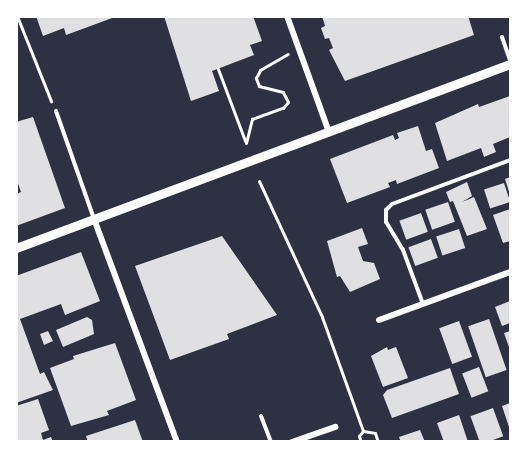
<!DOCTYPE html>
<html>
<head>
<meta charset="utf-8">
<style>
	body { margin:0 }
	#map { position:relative; width:527px; height:458px; overflow:hidden; background:#2d3142; font-family:Barlow,sans-serif }
	div>[style] { position:absolute }
	[style*='--x'] { left:calc(var(--x)*1px); top:calc(var(--y)*1px); width:calc(var(--w)*1px); rotate:calc(var(--a)*1deg) }
	.building>* { inset:0; background:#e0e0e3; transform-origin:0 0 }
	.path>* { height:3px; margin:-1.5px; padding:0 1.5px; transform-origin:1.5px; border-radius:1.5px; background:#fff }
	.service>* { height:4px; margin:-2px; padding:0 2px; transform-origin:2px; border-radius:2px; background:#fff }
	.minor>* { height:6px; margin:-3px; padding:0 3px; transform-origin:3px; border-radius:3px; background:#fff }
	.secondary>* { height:9px; margin:-4.5px; padding:0 4.5px; transform-origin:4.5px; border-radius:4.5px; background:#fff }
	span { translate:-50% -50%; white-space:nowrap; text-align:center; line-height:1.15; -webkit-text-stroke:4.5px #fff; paint-order:stroke }
	.frame { position:absolute; inset:0; border:18px solid #fff; pointer-events:none }
</style>
</head>
<body>
<div id="map">
	<div class="building">
		<i style="clip-path:polygon(36px 16px,115px 16px,115px 17px,66px 35px,64px 28px,43px 36px)"></i>
		<i style="clip-path:polygon(164px 16px,253px 16px,262px 41px,250px 45px,254px 55px,212px 71px,219px 91px,191px 101px)"></i>
		<i style="clip-path:polygon(322px 16px,468px 16px,474px 35px,345px 81px,329px 50px,333px 48px,329px 38px,325px 39px,321px 28px,325px 26px)"></i>
		<i style="clip-path:polygon(510px 96px,510px 137px,493px 144px,496px 152px,484px 157px,481px 148px,447px 161px,435px 123px,478px 104px,479px 107px)"></i>
		<i style="clip-path:polygon(33px 117px,65px 208px,16px 226px,16px 194px,21px 192px,16px 178px,16px 122px)"></i>
		<i style="clip-path:polygon(418px 126px,426px 151px,432px 149px,439px 168px,397px 184px,396px 180px,388px 183px,390px 187px,347px 203px,330px 159px,393px 135px,395px 140px,399px 138px,397px 133px)"></i>
		<i style="clip-path:polygon(510px 177px,510px 195px,505px 179px)"></i>
		<i style="clip-path:polygon(467px 182px,472px 196px,462px 202px,474px 197px,487px 229px,467px 236px,453px 201px,450px 202px,446px 192px)"></i>
		<i style="left:504px;top:183px;width:20px;height:21px;rotate:72deg"></i>
		<i style="left:448px;top:202px;width:21px;height:24px;rotate:71deg"></i>
		<i style="clip-path:polygon(510px 209px,510px 241px,503px 243px,493px 215px)"></i>
		<i style="left:421px;top:213px;width:20px;height:23px;rotate:70deg"></i>
		<i style="clip-path:polygon(362px 228px,368px 244px,358px 247px,363px 261px,374px 263px,380px 279px,350px 292px,340px 276px,337px 277px,327px 241px)"></i>
		<i style="left:459px;top:229px;width:20px;height:24px;rotate:72deg"></i>
		<i style="clip-path:polygon(222px 236px,277px 315px,227px 334px,229px 339px,170px 360px,135px 266px)"></i>
		<i style="left:431px;top:239px;width:20px;height:24px;rotate:70deg"></i>
		<i style="clip-path:polygon(81px 252px,100px 301px,65px 315px,61px 304px,20px 319px,40px 374px,44px 372px,53px 390px,16px 403px,16px 276px)"></i>
		<i style="clip-path:polygon(510px 301px,510px 323px,502px 326px,495px 307px)"></i>
		<i style="clip-path:polygon(87px 317px,92px 320px,94px 334px,63px 347px,56px 330px)"></i>
		<i style="left:489px;top:319px;width:54px;height:22px;rotate:71deg"></i>
		<i style="left:459px;top:321px;width:38px;height:21px;rotate:70deg"></i>
		<i style="clip-path:polygon(48px 331px,53px 341px,44px 345px,40px 334px)"></i>
		<i style="clip-path:polygon(510px 331px,510px 350px,504px 333px)"></i>
		<i style="clip-path:polygon(115px 343px,136px 400px,107px 411px,109px 415px,71px 426px,50px 368px,74px 359px,73px 356px)"></i>
		<i style="clip-path:polygon(387px 347px,388px 350px,396px 347px,408px 378px,383px 387px,371px 356px)"></i>
		<i style="left:479px;top:367px;width:26px;height:18px;rotate:69deg"></i>
		<i style="clip-path:polygon(450px 368px,459px 394px,392px 418px,383px 395px,387px 390px)"></i>
		<i style="clip-path:polygon(38px 399px,49px 430px,41px 433px,43px 440px,51px 437px,53px 442px,16px 442px,16px 406px)"></i>
		<i style="clip-path:polygon(510px 403px,510px 430px,502px 406px)"></i>
		<i style="left:493px;top:408px;width:30px;height:24px;rotate:70deg"></i>
		<i style="clip-path:polygon(459px 415px,468px 442px,444px 442px,437px 423px)"></i>
		<i style="clip-path:polygon(135px 420px,143px 442px,88px 442px,86px 436px)"></i>
		<i style="clip-path:polygon(420px 430px,425px 442px,401px 442px,399px 437px)"></i>
	</div>
	<div class="path">
		<i style="--x:17;--y:16;--w:92;--a:68.2"></i>
		<i style="--x:218;--y:69;--w:77;--a:69.4"></i>
		<i style="--x:246;--y:143;--w:25;--a:-76"></i>
		<i style="--x:252;--y:119;--w:33;--a:-20"></i>
		<i style="--x:283;--y:108;--w:8;--a:-50"></i>
		<i style="--x:288;--y:102;--w:11;--a:-117"></i>
		<i style="--x:283;--y:92;--w:25;--a:-166"></i>
		<i style="--x:259;--y:86;--w:9;--a:-111"></i>
		<i style="--x:256;--y:78;--w:9;--a:-63"></i>
		<i style="--x:260;--y:70;--w:32;--a:-30"></i>
		<i style="--x:259;--y:181;--w:150;--a:65.1"></i>
		<i style="--x:322;--y:317;--w:121;--a:70.2"></i>
		<i style="--x:363;--y:431;--w:6;--a:129"></i>
		<i style="--x:359;--y:436;--w:6;--a:72"></i>
		<i style="--x:363;--y:431;--w:12;--a:9"></i>
		<i style="--x:375;--y:433;--w:9;--a:72"></i>
	</div>
	<div class="service">
		<i style="--x:502;--y:37;--w:24;--a:71"></i>
		<i style="--x:56;--y:111;--w:114;--a:70.6"></i>
		<i style="--x:423;--y:304;--w:58;--a:-110.3"></i>
		<i style="--x:403;--y:250;--w:33;--a:-121"></i>
		<i style="--x:386;--y:222;--w:12;--a:-90"></i>
		<i style="--x:386;--y:210;--w:8;--a:-45"></i>
		<i style="--x:392;--y:204;--w:126;--a:-20.4"></i>
		<i style="--x:261;--y:416;--w:28;--a:69"></i>
	</div>
	<div class="minor">
		<i style="--x:287;--y:16;--w:123;--a:70.1"></i>
		<i style="--x:94;--y:219;--w:238;--a:69.6"></i>
		<i style="--x:379;--y:320;--w:140;--a:-20.1"></i>
		<i style="--x:292;--y:442;--w:46;--a:-19.2"></i>
	</div>
	<div class="secondary">
		<i style="--x:16;--y:248;--w:527;--a:-20.43"></i>
	</div>
	<div class="frame"></div>
</div>
</body>
</html>
